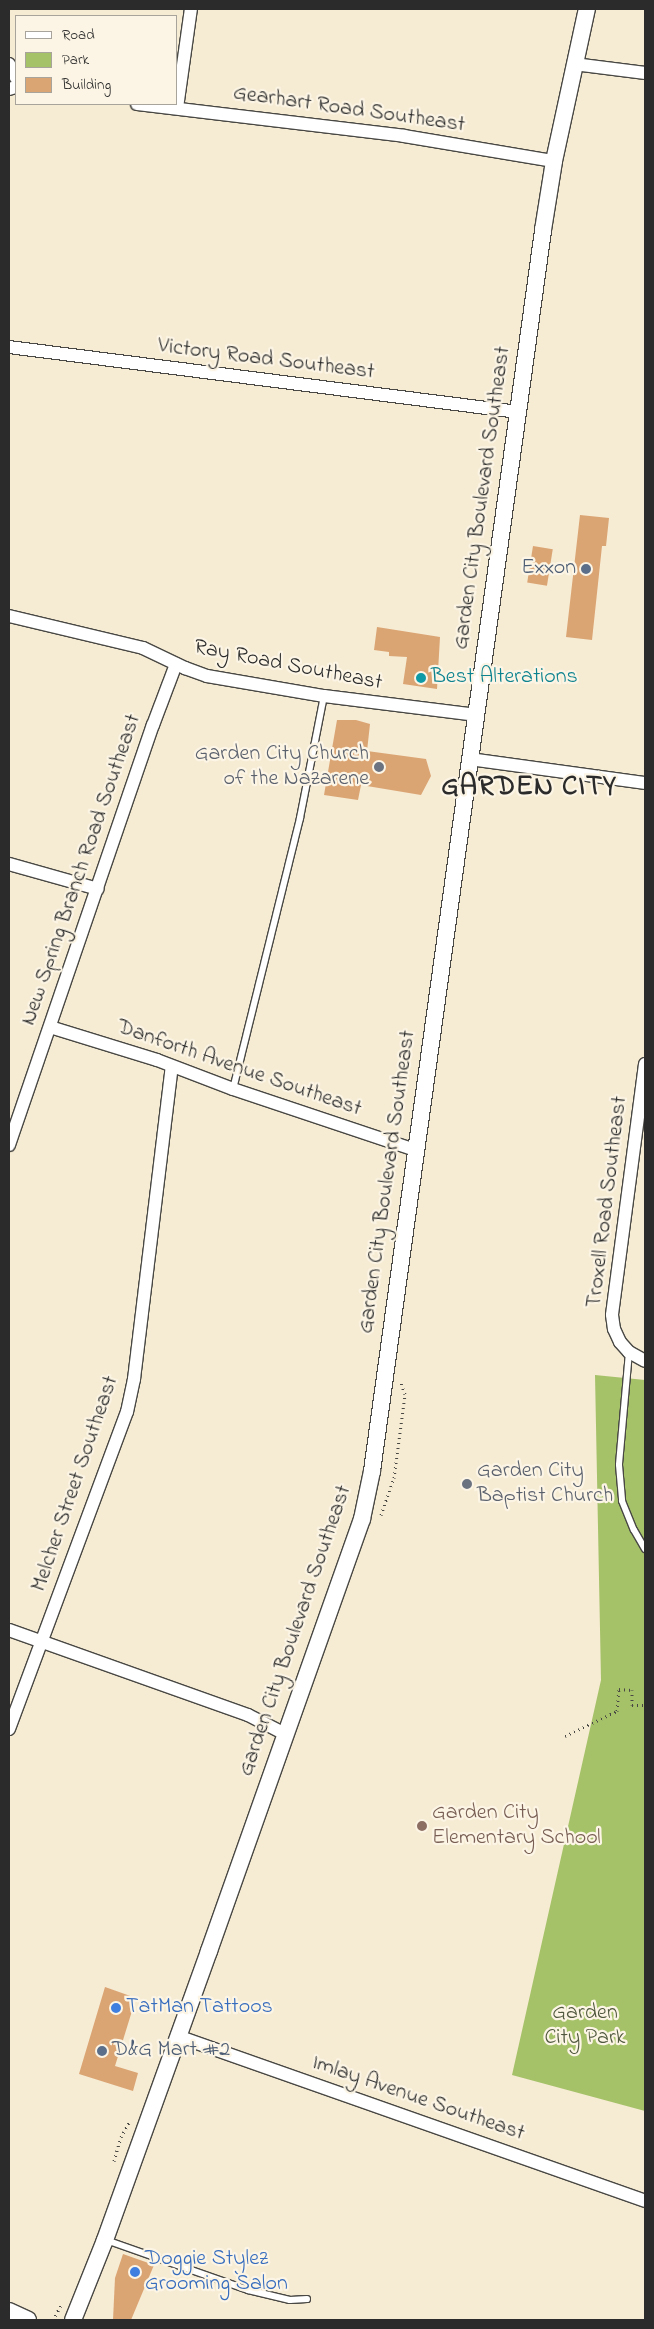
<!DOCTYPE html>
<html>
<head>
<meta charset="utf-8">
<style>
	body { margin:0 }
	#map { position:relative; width:654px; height:2329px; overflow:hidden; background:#f6ebd3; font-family:"Indie Flower",sans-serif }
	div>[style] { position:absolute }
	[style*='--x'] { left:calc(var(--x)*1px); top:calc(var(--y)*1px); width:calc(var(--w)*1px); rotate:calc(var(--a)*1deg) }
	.green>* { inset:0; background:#a5c269 }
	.building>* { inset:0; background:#dba473; transform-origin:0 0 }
	.path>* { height:3px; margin-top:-1.5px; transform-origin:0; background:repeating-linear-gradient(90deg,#494844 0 1px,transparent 0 5px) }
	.roads { filter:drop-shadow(1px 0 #494844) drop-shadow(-1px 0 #494844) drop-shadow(0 1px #494844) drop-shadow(0 -1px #494844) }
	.service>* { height:6px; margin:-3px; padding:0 3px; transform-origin:3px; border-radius:3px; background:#fff }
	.minor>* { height:12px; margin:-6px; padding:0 6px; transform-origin:6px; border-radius:6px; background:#fff }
	.tertiary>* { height:16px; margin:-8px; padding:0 8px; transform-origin:8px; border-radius:8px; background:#fff }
	.dots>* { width:14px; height:14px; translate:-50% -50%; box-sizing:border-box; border:2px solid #fcf5e5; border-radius:50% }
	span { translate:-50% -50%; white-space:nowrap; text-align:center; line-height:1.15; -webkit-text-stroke:4.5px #fcf5e5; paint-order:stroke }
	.street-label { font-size:22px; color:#2b2b2b }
	.service-label { font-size:22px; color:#4e5e75 }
	.right { translate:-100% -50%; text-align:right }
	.left { translate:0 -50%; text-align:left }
	.culture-label { font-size:22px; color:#0d838f }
	.worship-label { font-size:22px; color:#5b616d }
	.education-label { font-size:22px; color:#785e54 }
	.shop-label { font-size:22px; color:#366cbe }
	.park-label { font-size:22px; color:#50583e }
	.district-label { font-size:28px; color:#2b2b2b; font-weight:700; letter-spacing:1px }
	.frame { position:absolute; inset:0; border:10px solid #2b2b2b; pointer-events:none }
	.legend { position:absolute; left:15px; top:15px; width:162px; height:90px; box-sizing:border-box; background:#fcf5e5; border:1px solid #a8a49b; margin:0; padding:6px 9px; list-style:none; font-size:15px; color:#2b2b2b }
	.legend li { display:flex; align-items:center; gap:10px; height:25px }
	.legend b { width:25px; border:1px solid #a8a49b }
</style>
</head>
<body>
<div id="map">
	<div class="green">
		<i style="clip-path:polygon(595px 1375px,645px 1380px,645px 2111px,512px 2075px,601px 1680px)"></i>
	</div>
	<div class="building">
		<i style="clip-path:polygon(580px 515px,609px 518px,606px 546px,602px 546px,592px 640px,566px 637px)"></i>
		<i style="left:533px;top:546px;width:20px;height:37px;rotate:9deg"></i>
		<i style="clip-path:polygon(377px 627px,440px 637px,437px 689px,403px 684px,407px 657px,389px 656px,389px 652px,374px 650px)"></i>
		<i style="clip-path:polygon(337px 720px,356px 720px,370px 724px,367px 751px,426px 759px,431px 776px,421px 795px,361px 785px,358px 800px,324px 795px)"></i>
		<i style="clip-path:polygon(105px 1987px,136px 1998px,115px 2066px,138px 2073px,133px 2091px,79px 2074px)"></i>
		<i style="clip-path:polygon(123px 2254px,154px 2265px,131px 2320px,113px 2320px,115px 2278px)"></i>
	</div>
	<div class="path">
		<i style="--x:381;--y:1515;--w:39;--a:-71"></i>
		<i style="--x:394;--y:1478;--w:85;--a:-82.5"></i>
		<i style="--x:405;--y:1394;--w:12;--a:-110"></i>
		<i style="--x:565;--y:1736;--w:58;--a:-25.7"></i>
		<i style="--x:617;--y:1711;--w:22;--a:-85"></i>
		<i style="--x:619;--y:1689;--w:13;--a:4"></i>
		<i style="--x:632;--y:1690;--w:15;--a:90"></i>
		<i style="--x:632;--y:1705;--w:13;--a:0"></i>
		<i style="--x:114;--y:2161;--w:25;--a:-74"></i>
		<i style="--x:121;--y:2137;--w:18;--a:-61"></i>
		<i style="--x:53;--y:2320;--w:17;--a:-62"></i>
	</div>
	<div class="roads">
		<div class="service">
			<i style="--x:233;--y:1089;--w:279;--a:-76.1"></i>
			<i style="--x:300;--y:818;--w:124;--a:-78.9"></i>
			<i style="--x:629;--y:1352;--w:113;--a:95.1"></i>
			<i style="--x:619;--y:1465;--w:36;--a:85"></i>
			<i style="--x:622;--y:1501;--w:31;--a:68"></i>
			<i style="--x:634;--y:1530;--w:22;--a:60"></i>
			<i style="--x:106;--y:2240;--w:151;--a:19.4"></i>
			<i style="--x:248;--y:2290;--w:43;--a:13.4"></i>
			<i style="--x:290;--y:2300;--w:17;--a:-3"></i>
		</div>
		<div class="minor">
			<i style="--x:9;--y:64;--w:16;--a:63"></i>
			<i style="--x:574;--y:64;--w:72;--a:7.2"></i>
			<i style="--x:9;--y:89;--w:7;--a:-16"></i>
			<i style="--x:137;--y:104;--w:269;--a:6.8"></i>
			<i style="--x:404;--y:136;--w:152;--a:9.5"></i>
			<i style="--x:177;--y:108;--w:100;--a:-82"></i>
			<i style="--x:9;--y:347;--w:513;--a:7.28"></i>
			<i style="--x:9;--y:616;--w:138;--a:13.4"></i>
			<i style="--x:143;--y:648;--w:47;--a:25.5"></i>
			<i style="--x:185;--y:668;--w:23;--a:20"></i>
			<i style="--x:207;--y:676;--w:119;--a:9.7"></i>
			<i style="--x:324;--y:696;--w:154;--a:7.1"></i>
			<i style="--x:470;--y:759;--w:177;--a:7.8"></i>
			<i style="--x:9;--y:864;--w:92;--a:15.7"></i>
			<i style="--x:50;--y:1027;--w:112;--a:17.1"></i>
			<i style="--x:157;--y:1060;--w:81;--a:20.9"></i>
			<i style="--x:233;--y:1089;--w:192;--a:18.5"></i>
			<i style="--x:645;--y:1064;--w:253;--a:97.5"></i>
			<i style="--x:612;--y:1315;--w:14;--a:82"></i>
			<i style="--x:614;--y:1329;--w:14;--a:65"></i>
			<i style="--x:620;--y:1342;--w:13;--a:48"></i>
			<i style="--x:629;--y:1352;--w:18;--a:29"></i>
			<i style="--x:9;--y:1145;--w:444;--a:-71.1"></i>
			<i style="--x:153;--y:725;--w:65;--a:-69.3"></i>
			<i style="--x:9;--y:1630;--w:254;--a:19.6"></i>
			<i style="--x:248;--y:1715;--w:42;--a:27.2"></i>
			<i style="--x:9;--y:1729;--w:338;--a:-69.6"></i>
			<i style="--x:127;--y:1412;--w:34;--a:-78"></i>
			<i style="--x:134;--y:1379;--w:314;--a:-83.1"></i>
			<i style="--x:177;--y:2036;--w:496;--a:19.4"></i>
		</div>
		<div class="tertiary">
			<i style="--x:9;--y:2311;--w:21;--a:25"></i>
			<i style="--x:73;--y:2320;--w:86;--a:-68.2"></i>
			<i style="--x:105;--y:2240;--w:307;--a:-70.2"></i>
			<i style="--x:209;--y:1951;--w:458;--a:-70.5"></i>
			<i style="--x:362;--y:1519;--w:49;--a:-78.2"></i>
			<i style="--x:372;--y:1471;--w:1253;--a:-82.15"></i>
			<i style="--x:543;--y:230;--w:70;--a:-80.9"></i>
			<i style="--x:554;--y:161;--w:156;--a:-77.8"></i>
		</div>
	</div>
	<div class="dots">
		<i style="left:586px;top:569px;background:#5c6f8a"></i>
		<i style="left:421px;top:678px;background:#0f9aa8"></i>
		<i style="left:379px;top:767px;background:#6b7280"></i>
		<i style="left:467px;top:1484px;background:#6b7280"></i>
		<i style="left:422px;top:1826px;background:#8d6e63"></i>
		<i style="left:116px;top:2008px;background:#3f7fe0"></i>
		<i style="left:102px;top:2051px;background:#5c6f8a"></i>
		<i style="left:135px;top:2272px;background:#3f7fe0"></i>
	</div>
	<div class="street-label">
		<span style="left:349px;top:110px;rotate:8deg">Gearhart Road Southeast</span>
		<span style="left:266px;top:360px;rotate:7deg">Victory Road Southeast</span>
		<span style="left:483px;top:498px;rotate:-82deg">Garden City Boulevard Southeast</span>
		<span style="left:288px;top:666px;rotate:11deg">Ray Road Southeast</span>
		<span style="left:82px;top:870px;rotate:-71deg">New Spring Branch Road Southeast</span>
		<span style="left:239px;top:1069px;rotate:19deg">Danforth Avenue Southeast</span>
		<span style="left:388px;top:1182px;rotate:-82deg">Garden City Boulevard Southeast</span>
		<span style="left:608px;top:1202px;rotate:-83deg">Troxell Road Southeast</span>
		<span style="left:76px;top:1484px;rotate:-71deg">Melcher Street Southeast</span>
		<span style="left:296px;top:1631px;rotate:-71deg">Garden City Boulevard Southeast</span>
		<span style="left:418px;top:2099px;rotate:19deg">Imlay Avenue Southeast</span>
	</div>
	<div class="service-label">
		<span class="right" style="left:576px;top:569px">Exxon</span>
		<span class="left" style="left:112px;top:2051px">D&amp;G Mart #2</span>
	</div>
	<div class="culture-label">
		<span class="left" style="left:431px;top:678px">Best Alterations</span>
	</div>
	<div class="worship-label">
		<span class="right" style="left:369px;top:767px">Garden City Church<br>of the Nazarene</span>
		<span class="left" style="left:477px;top:1484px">Garden City<br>Baptist Church</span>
	</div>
	<div class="education-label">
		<span class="left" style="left:432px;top:1826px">Garden City<br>Elementary School</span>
	</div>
	<div class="shop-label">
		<span class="left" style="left:126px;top:2008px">TatMan Tattoos</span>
		<span class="left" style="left:145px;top:2272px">Doggie Stylez<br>Grooming Salon</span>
	</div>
	<div class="park-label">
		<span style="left:585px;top:2026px">Garden<br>City Park</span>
	</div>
	<div class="district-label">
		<span style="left:529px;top:788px">GARDEN CITY</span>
	</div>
	<div class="frame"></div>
	<ul class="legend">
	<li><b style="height:6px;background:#fff"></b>Road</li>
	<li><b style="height:14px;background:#a5c269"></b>Park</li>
	<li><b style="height:14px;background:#dba473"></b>Building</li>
	</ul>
</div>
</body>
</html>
